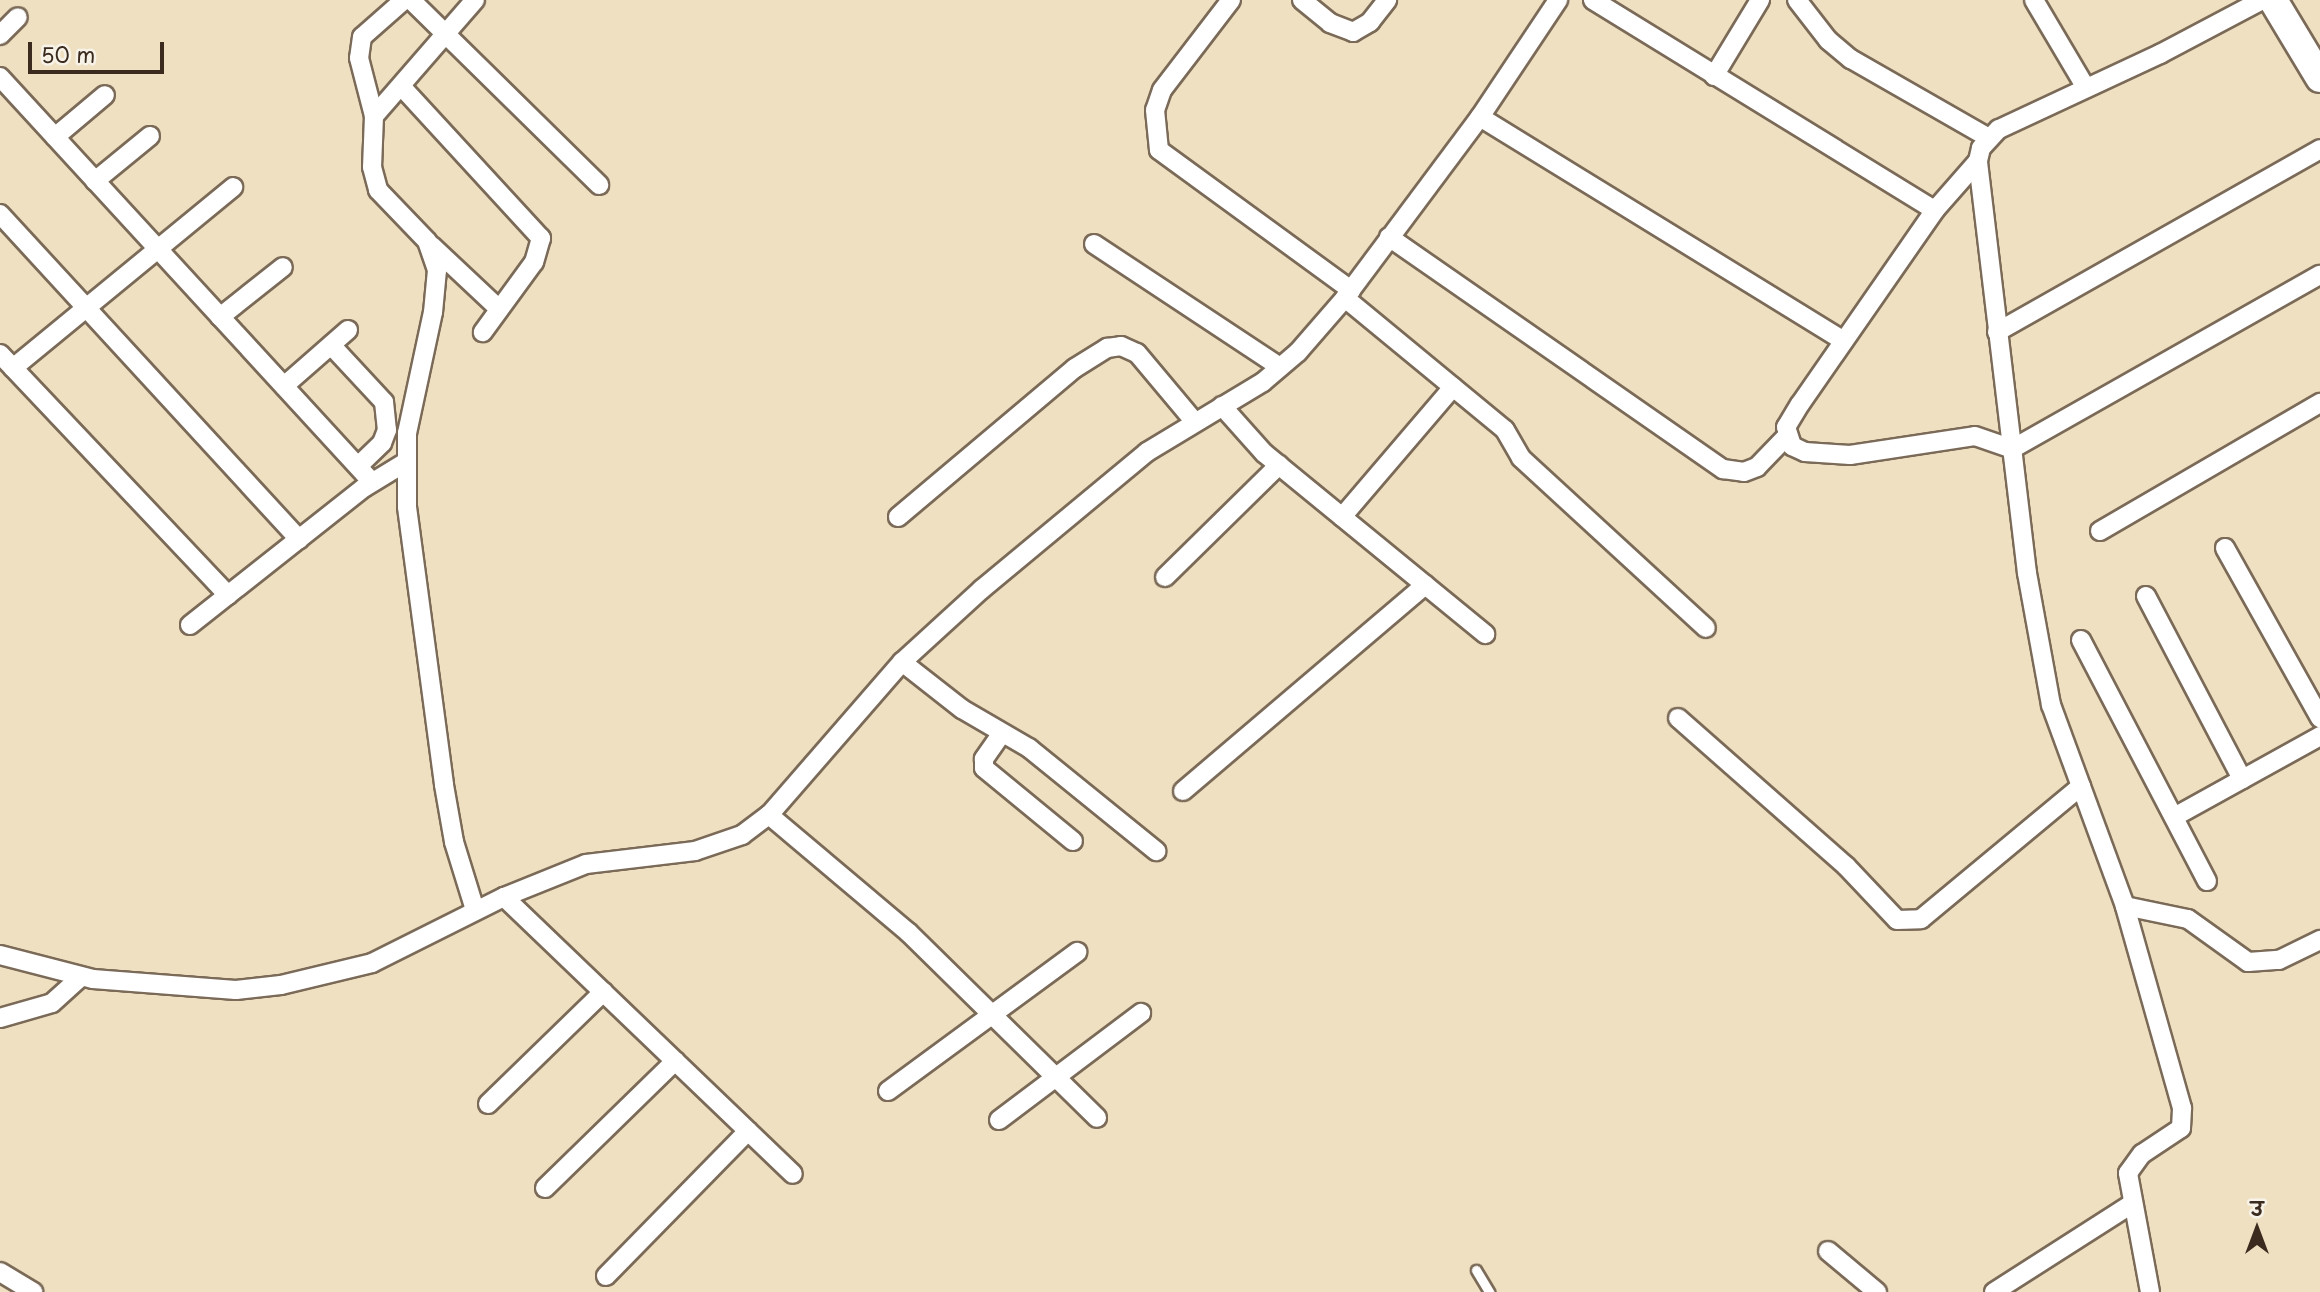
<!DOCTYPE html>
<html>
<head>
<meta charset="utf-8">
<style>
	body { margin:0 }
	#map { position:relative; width:2320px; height:1292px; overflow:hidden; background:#efe0c2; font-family:"Playpen Sans","Playpen Sans Deva",sans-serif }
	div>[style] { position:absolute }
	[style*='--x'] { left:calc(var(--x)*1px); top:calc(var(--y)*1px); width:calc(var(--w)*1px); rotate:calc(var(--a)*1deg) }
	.roads { filter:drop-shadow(2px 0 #7a6a57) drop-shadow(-2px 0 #7a6a57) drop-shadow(0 2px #7a6a57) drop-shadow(0 -2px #7a6a57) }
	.lane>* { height:9px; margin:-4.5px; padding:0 4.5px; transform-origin:4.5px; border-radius:4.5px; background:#fff }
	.street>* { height:18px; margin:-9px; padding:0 9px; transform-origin:9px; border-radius:9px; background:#fff }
	.primary>* { height:28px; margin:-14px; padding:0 14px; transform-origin:14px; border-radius:14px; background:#fff }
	span { translate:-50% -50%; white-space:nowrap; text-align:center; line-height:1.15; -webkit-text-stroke:6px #f7f3e8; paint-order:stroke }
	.north { position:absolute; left:2222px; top:1194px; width:70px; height:70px; -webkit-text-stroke:5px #f7f3e8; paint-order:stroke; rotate:0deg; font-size:19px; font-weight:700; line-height:28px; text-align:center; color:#3b2a1e }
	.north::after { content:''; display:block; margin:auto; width:24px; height:32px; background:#3b2a1e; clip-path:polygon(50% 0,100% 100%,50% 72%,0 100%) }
	.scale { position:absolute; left:28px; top:42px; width:136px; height:32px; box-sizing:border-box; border:4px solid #3b2a1e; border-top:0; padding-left:9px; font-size:21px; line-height:24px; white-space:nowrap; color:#3b2a1e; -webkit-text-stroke:5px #f7f3e8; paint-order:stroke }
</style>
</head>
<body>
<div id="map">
	<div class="roads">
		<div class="lane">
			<i style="--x:1476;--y:1270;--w:26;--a:59"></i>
		</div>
		<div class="street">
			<i style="--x:404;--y:0;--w:56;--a:138.6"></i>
			<i style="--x:362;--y:37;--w:21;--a:98"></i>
			<i style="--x:359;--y:58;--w:60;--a:75.5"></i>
			<i style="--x:374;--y:116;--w:51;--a:92.2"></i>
			<i style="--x:372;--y:167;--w:24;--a:75"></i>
			<i style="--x:378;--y:190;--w:71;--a:46.1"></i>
			<i style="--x:427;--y:241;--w:31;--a:71"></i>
			<i style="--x:437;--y:270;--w:42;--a:95.4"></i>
			<i style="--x:433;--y:312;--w:124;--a:102.1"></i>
			<i style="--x:407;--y:433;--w:74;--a:90"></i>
			<i style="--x:407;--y:507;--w:280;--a:82.4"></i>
			<i style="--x:444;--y:785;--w:58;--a:80"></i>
			<i style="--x:454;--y:842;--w:71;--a:72.8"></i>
			<i style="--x:411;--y:0;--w:264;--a:44.5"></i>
			<i style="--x:1231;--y:0;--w:113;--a:127.5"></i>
			<i style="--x:1162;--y:90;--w:21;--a:109"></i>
			<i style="--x:1155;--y:110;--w:40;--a:84.3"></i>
			<i style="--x:1159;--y:150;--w:238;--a:36.1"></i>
			<i style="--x:1302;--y:0;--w:36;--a:39"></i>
			<i style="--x:1330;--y:23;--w:25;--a:21"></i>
			<i style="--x:1353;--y:32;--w:20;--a:-30"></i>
			<i style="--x:1370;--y:22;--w:28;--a:-52"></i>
			<i style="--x:1593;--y:0;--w:401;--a:31.6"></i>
			<i style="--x:1797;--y:0;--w:51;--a:52.2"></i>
			<i style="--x:1828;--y:40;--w:30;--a:40"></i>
			<i style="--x:1851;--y:59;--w:159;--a:29.8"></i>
			<i style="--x:2034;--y:0;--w:102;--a:59.4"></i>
			<i style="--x:0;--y:35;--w:25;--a:-45"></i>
			<i style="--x:1714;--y:76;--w:89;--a:-58.8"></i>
			<i style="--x:0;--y:77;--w:550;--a:47.43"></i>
			<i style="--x:401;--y:86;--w:207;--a:47.4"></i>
			<i style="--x:541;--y:238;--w:25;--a:106"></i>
			<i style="--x:534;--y:262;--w:87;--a:126.1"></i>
			<i style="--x:374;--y:116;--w:154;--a:-49"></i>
			<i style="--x:1480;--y:117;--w:427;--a:31.6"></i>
			<i style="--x:55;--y:137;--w:65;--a:-40"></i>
			<i style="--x:1978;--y:161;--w:65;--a:131.3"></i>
			<i style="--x:1935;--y:210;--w:236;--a:124.8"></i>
			<i style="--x:1800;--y:404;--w:27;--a:121"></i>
			<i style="--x:1786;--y:427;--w:20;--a:72"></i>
			<i style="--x:1792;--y:446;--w:14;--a:25"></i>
			<i style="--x:1805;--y:452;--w:45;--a:3.8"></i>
			<i style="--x:1850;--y:455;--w:126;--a:-8.6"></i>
			<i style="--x:1975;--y:436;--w:39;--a:19"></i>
			<i style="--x:2012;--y:449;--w:354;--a:-29.5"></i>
			<i style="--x:95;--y:181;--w:71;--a:-39.3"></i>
			<i style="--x:0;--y:214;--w:442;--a:47.4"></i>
			<i style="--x:1389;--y:237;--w:407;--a:34.8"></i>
			<i style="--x:1723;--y:469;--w:21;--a:8"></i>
			<i style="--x:1744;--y:472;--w:14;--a:-21"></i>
			<i style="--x:1757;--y:467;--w:42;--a:-46"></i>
			<i style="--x:1094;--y:244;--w:223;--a:33.5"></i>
			<i style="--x:432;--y:246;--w:92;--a:43.2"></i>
			<i style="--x:1345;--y:298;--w:207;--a:39.5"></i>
			<i style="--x:1505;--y:430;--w:32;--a:60"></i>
			<i style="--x:1521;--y:458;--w:251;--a:42.6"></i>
			<i style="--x:220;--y:317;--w:80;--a:-38.4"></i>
			<i style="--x:1997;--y:332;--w:371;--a:-29.5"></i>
			<i style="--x:331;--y:345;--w:78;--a:47.1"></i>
			<i style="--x:384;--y:402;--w:28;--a:84"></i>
			<i style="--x:387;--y:430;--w:14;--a:111"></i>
			<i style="--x:382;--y:443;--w:33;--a:136"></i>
			<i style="--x:0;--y:354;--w:332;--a:46.6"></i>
			<i style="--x:13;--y:368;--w:285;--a:-39.4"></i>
			<i style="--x:284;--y:386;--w:85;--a:-41.2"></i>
			<i style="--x:1222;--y:406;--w:63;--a:48.2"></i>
			<i style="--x:1264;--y:453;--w:286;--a:39.3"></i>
			<i style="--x:898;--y:517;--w:231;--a:-40.1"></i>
			<i style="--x:1075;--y:368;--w:38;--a:-32"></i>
			<i style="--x:1107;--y:348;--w:14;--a:-8"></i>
			<i style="--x:1121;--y:346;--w:17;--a:24"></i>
			<i style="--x:1137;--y:353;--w:89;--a:50"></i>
			<i style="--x:1342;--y:517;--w:171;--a:-49.5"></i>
			<i style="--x:2100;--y:531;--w:255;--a:-30.2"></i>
			<i style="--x:2225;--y:548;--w:195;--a:60.8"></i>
			<i style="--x:1165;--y:577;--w:160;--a:-44.5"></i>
			<i style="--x:2146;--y:596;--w:207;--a:62.3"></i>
			<i style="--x:190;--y:625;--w:223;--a:-38.3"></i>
			<i style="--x:365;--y:487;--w:48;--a:-31.4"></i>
			<i style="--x:2081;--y:640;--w:272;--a:62.4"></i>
			<i style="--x:902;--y:662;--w:76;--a:38.1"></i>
			<i style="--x:962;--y:709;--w:78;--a:30.2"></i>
			<i style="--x:1029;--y:748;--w:164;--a:39"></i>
			<i style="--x:1678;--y:718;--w:224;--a:41.4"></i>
			<i style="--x:1846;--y:866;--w:74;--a:46.6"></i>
			<i style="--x:1897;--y:920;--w:24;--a:-2"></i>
			<i style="--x:1921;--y:919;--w:208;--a:-39.7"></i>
			<i style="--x:1002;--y:733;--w:32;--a:125"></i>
			<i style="--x:984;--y:759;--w:9;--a:90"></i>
			<i style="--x:984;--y:768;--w:115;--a:39.4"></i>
			<i style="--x:1183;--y:791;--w:318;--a:-40.4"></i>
			<i style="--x:769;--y:815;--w:182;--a:40.1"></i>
			<i style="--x:908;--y:932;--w:265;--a:44.5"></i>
			<i style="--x:2174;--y:817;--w:167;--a:-29"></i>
			<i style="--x:504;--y:897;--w:400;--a:43.8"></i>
			<i style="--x:2125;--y:906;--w:64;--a:11.7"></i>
			<i style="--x:2188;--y:919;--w:74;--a:35.6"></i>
			<i style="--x:2248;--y:962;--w:31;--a:-4"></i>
			<i style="--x:2279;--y:960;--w:46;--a:-26"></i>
			<i style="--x:0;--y:955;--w:96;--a:14.5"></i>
			<i style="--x:93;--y:979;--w:143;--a:4.4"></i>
			<i style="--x:236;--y:990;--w:45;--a:-6.3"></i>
			<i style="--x:281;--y:985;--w:94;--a:-13.6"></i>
			<i style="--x:372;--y:963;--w:148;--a:-26.6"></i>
			<i style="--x:504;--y:897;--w:88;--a:-21.9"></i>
			<i style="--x:586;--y:864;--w:110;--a:-6.8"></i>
			<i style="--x:695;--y:851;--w:50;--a:-18.8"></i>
			<i style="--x:742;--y:835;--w:34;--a:-37"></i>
			<i style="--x:769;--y:815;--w:203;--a:-49"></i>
			<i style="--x:902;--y:662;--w:108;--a:-42.4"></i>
			<i style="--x:982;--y:589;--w:214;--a:-39.7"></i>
			<i style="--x:1147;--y:452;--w:135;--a:-31.1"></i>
			<i style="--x:1263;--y:382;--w:46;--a:-40.6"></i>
			<i style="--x:1298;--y:352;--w:72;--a:-49"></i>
			<i style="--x:1345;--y:298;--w:226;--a:-53.3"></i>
			<i style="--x:1480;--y:117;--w:141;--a:-56.3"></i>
			<i style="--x:0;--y:1018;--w:54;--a:-16.1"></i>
			<i style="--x:52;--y:1003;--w:39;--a:-42"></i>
			<i style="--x:888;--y:1091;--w:235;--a:-36.3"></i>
			<i style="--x:488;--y:1104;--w:161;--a:-44.2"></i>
			<i style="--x:999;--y:1120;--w:178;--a:-37"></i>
			<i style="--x:545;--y:1188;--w:182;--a:-44.3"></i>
			<i style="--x:1828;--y:1251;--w:64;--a:39.9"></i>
			<i style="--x:0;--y:1272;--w:39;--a:31"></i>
			<i style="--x:606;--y:1276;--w:203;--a:-45.6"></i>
			<i style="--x:1994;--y:1292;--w:165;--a:-32.6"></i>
			<i style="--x:2150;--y:1292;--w:121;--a:-100.5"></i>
			<i style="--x:2128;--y:1173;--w:24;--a:-54"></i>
			<i style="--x:2142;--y:1154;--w:47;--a:-33.7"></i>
			<i style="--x:2181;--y:1128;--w:20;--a:-87"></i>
			<i style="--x:2182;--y:1108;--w:210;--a:-105.8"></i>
			<i style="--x:2125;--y:906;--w:214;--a:-110.2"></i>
			<i style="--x:2051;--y:705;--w:134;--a:-100.3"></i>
			<i style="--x:2027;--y:573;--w:415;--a:-96.8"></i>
			<i style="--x:1978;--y:161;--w:13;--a:-77"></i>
			<i style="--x:1981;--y:148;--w:26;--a:-47"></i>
			<i style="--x:1999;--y:129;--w:178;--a:-25"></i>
			<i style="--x:2160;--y:54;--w:115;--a:-27.9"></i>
		</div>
		<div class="primary">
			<i style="--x:2273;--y:0;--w:91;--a:58.9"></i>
		</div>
	</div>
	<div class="north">उ</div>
	<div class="scale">50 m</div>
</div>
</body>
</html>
